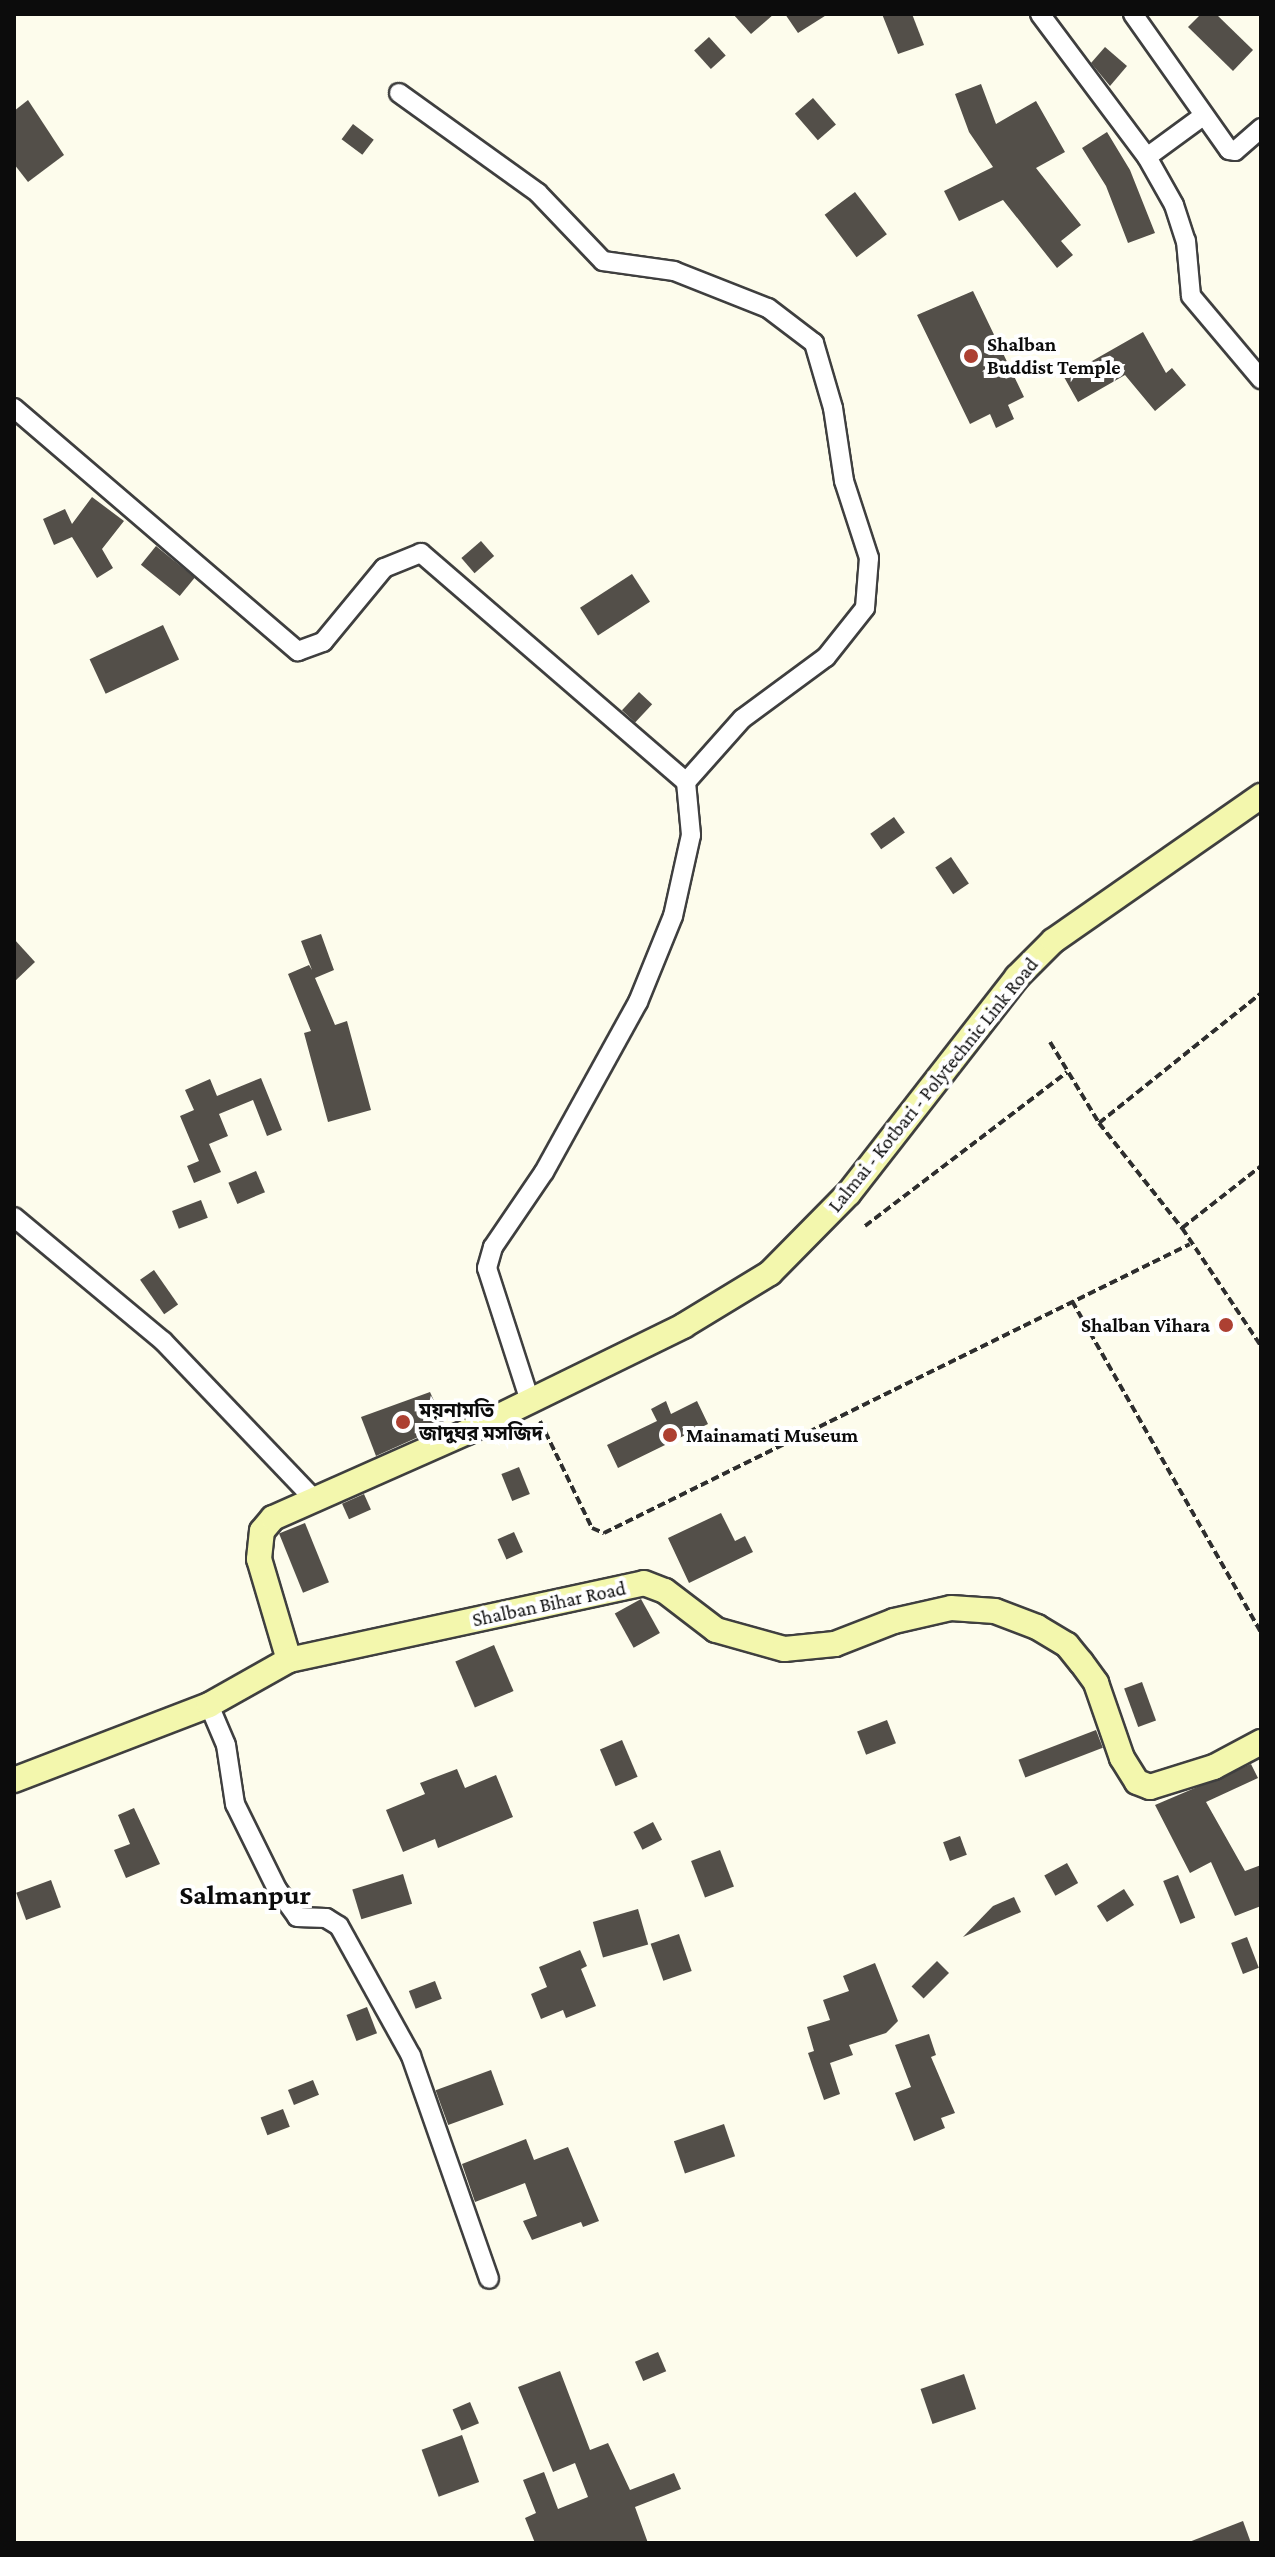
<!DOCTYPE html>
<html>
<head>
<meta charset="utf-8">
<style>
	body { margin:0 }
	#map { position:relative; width:1275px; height:2557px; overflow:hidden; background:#fdfcec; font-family:"Crimson Pro","Noto Sans Bengali",serif }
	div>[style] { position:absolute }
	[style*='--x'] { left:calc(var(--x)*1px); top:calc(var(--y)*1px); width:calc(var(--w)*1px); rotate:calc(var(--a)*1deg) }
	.building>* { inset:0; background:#534f49; transform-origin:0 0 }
	.path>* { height:4px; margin-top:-2px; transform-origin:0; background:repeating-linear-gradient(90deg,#2e2e2e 0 8px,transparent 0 12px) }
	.roads { filter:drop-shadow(2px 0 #3f3f3f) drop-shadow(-2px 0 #3f3f3f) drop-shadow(0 2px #3f3f3f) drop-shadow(0 -2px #3f3f3f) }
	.minor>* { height:18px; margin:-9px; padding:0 9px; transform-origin:9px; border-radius:9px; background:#fff }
	.secondary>* { height:24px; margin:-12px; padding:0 12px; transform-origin:12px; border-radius:12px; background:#f3f7ad }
	.dots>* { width:22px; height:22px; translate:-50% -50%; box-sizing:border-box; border:4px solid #fff; border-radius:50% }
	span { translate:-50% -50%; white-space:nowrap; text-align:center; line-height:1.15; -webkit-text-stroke:8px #fff; paint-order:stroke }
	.poi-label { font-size:20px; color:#0c0c0c; font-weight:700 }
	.left { translate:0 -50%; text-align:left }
	.right { translate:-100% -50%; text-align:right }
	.street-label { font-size:20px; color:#0c0c0c }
	.district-label { font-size:28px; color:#0c0c0c; font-weight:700 }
	.frame { position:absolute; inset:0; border:16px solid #0c0c0c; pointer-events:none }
</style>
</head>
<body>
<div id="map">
	<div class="building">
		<i style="clip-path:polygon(733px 14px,774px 14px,751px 34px)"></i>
		<i style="clip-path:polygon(785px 14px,828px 14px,798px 33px)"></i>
		<i style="clip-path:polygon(882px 14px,912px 14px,924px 45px,898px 54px)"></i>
		<i style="clip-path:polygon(1201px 14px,1216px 14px,1253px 50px,1233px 71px,1188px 27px)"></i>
		<i style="left:709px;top:37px;width:25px;height:20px;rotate:48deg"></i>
		<i style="clip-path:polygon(1105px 47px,1127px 66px,1110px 86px,1091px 63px)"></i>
		<i style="clip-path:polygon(981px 84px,996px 124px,1036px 101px,1065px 152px,1036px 168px,1081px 225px,1061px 241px,1073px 255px,1057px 268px,1003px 200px,959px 221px,944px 191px,993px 167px,969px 132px,955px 94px)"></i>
		<i style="left:813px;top:98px;width:35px;height:24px;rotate:49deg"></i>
		<i style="clip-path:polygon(28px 100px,64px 155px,28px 182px,14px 164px,14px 111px)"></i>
		<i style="left:353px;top:124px;width:26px;height:19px;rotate:37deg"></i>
		<i style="clip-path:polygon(1107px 132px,1130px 170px,1155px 233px,1128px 243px,1106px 186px,1082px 148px)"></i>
		<i style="left:855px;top:192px;width:53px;height:38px;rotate:53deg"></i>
		<i style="clip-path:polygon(973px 291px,1024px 397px,1008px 405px,1014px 419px,996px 428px,990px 414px,970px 424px,917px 315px)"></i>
		<i style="clip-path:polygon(1143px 332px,1166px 373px,1172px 368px,1186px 385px,1155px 411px,1125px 375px,1078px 402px,1064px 377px)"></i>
		<i style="clip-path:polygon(92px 497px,124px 521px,102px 549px,113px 568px,97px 578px,72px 537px,54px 545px,43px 519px,65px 509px,72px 524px)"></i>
		<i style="left:481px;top:541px;width:20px;height:26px;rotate:49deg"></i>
		<i style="left:156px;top:546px;width:50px;height:24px;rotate:39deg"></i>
		<i style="left:632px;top:574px;width:33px;height:62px;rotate:57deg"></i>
		<i style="left:163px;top:625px;width:38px;height:81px;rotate:65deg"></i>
		<i style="left:639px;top:692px;width:18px;height:25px;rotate:43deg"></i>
		<i style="left:894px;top:817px;width:19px;height:29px;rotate:55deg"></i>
		<i style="left:951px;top:857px;width:32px;height:19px;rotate:56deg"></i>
		<i style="clip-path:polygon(321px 934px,334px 970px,315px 978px,335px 1025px,347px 1021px,371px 1110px,328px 1122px,304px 1033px,311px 1031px,288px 974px,309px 965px,312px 970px,301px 941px)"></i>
		<i style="clip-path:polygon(14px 939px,35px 962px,14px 982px)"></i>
		<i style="clip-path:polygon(261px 1078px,282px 1130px,267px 1136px,253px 1100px,219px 1114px,228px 1136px,209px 1144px,221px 1172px,194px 1183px,187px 1166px,199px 1161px,180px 1116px,194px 1110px,185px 1090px,210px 1079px,217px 1096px)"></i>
		<i style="left:256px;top:1171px;width:23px;height:30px;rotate:67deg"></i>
		<i style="left:201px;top:1200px;width:19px;height:31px;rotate:69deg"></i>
		<i style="left:154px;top:1270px;width:42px;height:17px;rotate:55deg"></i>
		<i style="clip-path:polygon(430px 1392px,445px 1425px,376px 1456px,361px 1417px)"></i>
		<i style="clip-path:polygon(666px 1401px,671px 1414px,697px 1401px,708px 1424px,618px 1468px,607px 1445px,657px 1421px,651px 1409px)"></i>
		<i style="left:519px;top:1467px;width:29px;height:19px;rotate:68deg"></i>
		<i style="left:364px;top:1494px;width:17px;height:24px;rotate:66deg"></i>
		<i style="clip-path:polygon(721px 1513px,735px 1541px,745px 1536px,753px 1552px,689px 1583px,668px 1538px)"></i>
		<i style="left:305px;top:1523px;width:64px;height:28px;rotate:68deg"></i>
		<i style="left:514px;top:1532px;width:22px;height:18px;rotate:66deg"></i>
		<i style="left:641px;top:1599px;width:39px;height:30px;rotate:61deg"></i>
		<i style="left:494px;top:1645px;width:50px;height:42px;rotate:67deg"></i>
		<i style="left:1142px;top:1682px;width:41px;height:19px;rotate:70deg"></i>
		<i style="left:887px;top:1720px;width:25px;height:32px;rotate:69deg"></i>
		<i style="left:1096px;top:1730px;width:19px;height:83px;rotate:69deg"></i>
		<i style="left:622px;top:1740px;width:40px;height:24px;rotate:67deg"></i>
		<i style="clip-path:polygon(1251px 1764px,1258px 1778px,1206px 1802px,1245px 1871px,1261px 1865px,1261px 1906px,1235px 1916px,1211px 1862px,1190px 1873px,1155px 1805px)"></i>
		<i style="clip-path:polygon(457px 1769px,465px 1788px,496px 1775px,513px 1817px,438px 1848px,435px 1839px,403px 1852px,386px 1810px,425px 1794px,420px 1783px)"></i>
		<i style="clip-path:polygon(134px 1808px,160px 1864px,126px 1878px,114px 1850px,130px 1844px,118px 1815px)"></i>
		<i style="left:653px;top:1822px;width:20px;height:22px;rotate:63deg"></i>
		<i style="left:960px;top:1836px;width:20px;height:18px;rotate:70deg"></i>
		<i style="left:720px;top:1850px;width:39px;height:31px;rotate:69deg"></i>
		<i style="left:1067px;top:1863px;width:23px;height:26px;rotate:61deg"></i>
		<i style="left:403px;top:1874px;width:31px;height:53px;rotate:73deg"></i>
		<i style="left:1178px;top:1875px;width:46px;height:16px;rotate:68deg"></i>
		<i style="left:51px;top:1880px;width:29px;height:37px;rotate:70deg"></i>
		<i style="left:1124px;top:1889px;width:19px;height:32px;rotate:58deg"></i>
		<i style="clip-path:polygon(1014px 1897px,1021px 1912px,963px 1937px,993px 1906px)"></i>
		<i style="left:638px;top:1909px;width:37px;height:47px;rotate:74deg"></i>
		<i style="left:679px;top:1934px;width:39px;height:30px;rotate:71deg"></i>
		<i style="left:1247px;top:1937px;width:33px;height:17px;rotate:69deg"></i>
		<i style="clip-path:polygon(580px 1950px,587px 1966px,581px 1969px,596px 2006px,566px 2018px,563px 2010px,541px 2019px,531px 1994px,547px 1987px,539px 1967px)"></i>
		<i style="left:937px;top:1961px;width:17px;height:36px;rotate:45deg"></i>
		<i style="clip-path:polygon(875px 1963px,898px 2021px,886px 2033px,849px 2045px,853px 2055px,830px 2063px,840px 2094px,824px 2100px,808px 2053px,814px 2051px,807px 2027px,830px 2020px,823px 2000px,849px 1991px,843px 1976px)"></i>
		<i style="left:435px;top:1981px;width:19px;height:28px;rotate:69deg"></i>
		<i style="left:367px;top:2007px;width:28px;height:22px;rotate:69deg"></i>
		<i style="clip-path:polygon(929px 2034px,936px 2055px,931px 2057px,955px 2113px,941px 2118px,945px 2128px,914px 2141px,895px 2093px,911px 2087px,895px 2045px)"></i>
		<i style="left:491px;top:2070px;width:37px;height:59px;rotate:70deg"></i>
		<i style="left:313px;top:2080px;width:16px;height:27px;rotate:68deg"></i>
		<i style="left:283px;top:2109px;width:19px;height:24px;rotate:69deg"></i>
		<i style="left:724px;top:2124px;width:34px;height:53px;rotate:71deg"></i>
		<i style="clip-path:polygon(526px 2139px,534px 2160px,568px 2147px,599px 2221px,583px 2227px,581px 2222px,532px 2240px,523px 2221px,537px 2216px,525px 2183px,475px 2202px,462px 2164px)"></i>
		<i style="left:658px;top:2352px;width:21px;height:25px;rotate:67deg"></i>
		<i style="clip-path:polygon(560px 2371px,590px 2450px,608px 2443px,630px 2490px,674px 2473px,681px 2489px,635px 2507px,648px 2543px,535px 2543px,525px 2518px,536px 2513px,523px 2480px,544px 2472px,558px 2509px,588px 2497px,575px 2463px,553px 2472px,518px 2387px)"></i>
		<i style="left:964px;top:2374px;width:37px;height:46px;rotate:71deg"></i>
		<i style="left:470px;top:2402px;width:23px;height:19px;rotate:67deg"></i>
		<i style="left:462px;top:2435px;width:50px;height:43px;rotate:70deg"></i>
		<i style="clip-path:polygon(1243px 2521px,1251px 2543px,1190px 2543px,1189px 2542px)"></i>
	</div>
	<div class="path">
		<i style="--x:1050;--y:1042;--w:95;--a:58.8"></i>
		<i style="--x:1099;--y:1123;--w:134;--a:51.7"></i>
		<i style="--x:1182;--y:1228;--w:142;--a:56.2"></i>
		<i style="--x:1099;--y:1123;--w:208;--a:-38.7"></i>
		<i style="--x:865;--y:1226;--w:254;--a:-37.3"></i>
		<i style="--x:1182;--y:1228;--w:100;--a:-38.1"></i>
		<i style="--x:1072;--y:1301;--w:381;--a:60.3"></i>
		<i style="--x:540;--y:1421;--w:119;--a:64.1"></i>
		<i style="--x:592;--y:1528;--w:13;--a:23"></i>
		<i style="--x:604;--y:1533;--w:653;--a:-26.25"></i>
	</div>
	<div class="roads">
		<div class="minor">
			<i style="--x:1040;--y:14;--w:179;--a:53.2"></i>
			<i style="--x:1147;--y:157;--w:55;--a:60.6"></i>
			<i style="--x:1174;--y:205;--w:38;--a:72"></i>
			<i style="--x:1186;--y:241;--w:55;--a:84.8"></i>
			<i style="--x:1191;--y:296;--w:109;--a:49.9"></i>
			<i style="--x:1133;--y:14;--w:166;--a:54.8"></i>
			<i style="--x:1229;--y:150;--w:6;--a:9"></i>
			<i style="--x:1235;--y:151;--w:35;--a:-41"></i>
			<i style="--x:399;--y:93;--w:171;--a:35.7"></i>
			<i style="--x:538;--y:193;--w:94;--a:46.3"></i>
			<i style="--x:603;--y:261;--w:72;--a:8"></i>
			<i style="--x:674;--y:271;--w:101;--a:21.5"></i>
			<i style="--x:768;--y:308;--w:58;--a:37.3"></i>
			<i style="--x:814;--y:343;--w:68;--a:73.7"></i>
			<i style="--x:833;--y:408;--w:74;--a:81.4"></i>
			<i style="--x:844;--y:481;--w:81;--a:72"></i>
			<i style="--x:869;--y:558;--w:50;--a:94.6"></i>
			<i style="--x:865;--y:608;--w:63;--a:128.5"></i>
			<i style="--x:826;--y:657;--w:104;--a:143.6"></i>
			<i style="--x:742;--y:719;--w:84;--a:131.6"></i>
			<i style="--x:1147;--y:157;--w:69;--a:-36.2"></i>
			<i style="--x:14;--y:408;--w:374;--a:40.6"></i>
			<i style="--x:298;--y:651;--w:27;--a:-20"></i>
			<i style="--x:323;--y:642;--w:96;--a:-50.5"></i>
			<i style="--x:384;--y:568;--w:40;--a:-22"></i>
			<i style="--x:421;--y:553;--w:350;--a:40.8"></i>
			<i style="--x:686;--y:782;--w:53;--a:84.6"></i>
			<i style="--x:691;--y:835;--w:83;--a:102.5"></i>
			<i style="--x:673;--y:916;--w:93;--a:112.1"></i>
			<i style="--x:638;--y:1002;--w:194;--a:118.9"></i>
			<i style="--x:544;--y:1172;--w:91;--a:124.2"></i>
			<i style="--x:493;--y:1247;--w:22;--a:106"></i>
			<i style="--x:487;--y:1268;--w:140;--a:72.1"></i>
			<i style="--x:14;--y:1217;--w:194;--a:39.8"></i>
			<i style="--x:163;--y:1341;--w:216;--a:46.3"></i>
			<i style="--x:209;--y:1705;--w:43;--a:67"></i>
			<i style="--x:226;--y:1745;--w:60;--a:81.3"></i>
			<i style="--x:235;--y:1804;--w:95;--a:63.7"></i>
			<i style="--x:277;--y:1889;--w:34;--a:54"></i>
			<i style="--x:297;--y:1917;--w:29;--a:2"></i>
			<i style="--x:326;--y:1918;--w:15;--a:32"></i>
			<i style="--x:339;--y:1926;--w:149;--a:61"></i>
			<i style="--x:411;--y:2056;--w:236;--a:70.7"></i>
		</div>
		<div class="secondary">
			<i style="--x:289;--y:1660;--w:105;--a:-106.5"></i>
			<i style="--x:259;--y:1559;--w:28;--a:-84"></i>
			<i style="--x:262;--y:1531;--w:17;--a:-50"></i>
			<i style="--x:273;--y:1518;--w:212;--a:-23.9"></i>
			<i style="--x:467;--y:1432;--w:241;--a:-26.1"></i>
			<i style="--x:683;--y:1326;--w:102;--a:-31.3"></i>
			<i style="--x:770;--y:1273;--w:112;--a:-45.4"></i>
			<i style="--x:849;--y:1193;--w:274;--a:-52.1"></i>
			<i style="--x:1017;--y:977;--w:51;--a:-45"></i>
			<i style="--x:1053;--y:941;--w:254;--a:-34.9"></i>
			<i style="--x:14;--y:1780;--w:209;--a:-21"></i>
			<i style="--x:209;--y:1705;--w:92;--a:-29.4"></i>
			<i style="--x:289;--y:1660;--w:363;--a:-12.2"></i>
			<i style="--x:644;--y:1583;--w:22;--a:21"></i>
			<i style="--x:665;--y:1591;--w:64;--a:37.4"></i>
			<i style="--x:716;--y:1630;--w:71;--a:15.6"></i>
			<i style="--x:784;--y:1649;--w:51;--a:-5.6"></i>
			<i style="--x:835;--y:1644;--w:63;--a:-21.3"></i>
			<i style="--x:894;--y:1621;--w:58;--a:-12.8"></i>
			<i style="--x:951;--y:1608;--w:44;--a:3.9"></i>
			<i style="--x:995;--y:1611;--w:45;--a:20.9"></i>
			<i style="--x:1037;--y:1627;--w:35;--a:31"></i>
			<i style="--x:1067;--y:1645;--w:22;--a:51"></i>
			<i style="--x:1081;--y:1662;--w:26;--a:54"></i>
			<i style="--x:1096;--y:1683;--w:79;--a:70.9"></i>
			<i style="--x:1122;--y:1758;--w:28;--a:58"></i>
			<i style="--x:1137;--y:1782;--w:14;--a:21"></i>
			<i style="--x:1150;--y:1787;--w:67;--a:-17.4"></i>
			<i style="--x:1214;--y:1767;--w:53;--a:-28"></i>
		</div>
	</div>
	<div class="dots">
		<i style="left:971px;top:356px;background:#ad4032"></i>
		<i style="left:1226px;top:1325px;background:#ad4032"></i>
		<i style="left:403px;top:1422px;background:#ad4032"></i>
		<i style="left:670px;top:1435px;background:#ad4032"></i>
	</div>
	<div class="poi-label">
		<span class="left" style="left:987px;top:356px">Shalban<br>Buddist Temple</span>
		<span class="right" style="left:1210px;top:1325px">Shalban Vihara</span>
		<span class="left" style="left:419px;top:1422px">ময়নামতি<br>জাদুঘর মসজিদ</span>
		<span class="left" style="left:686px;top:1435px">Mainamati Museum</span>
	</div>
	<div class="street-label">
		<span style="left:933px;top:1085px;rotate:-51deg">Lalmai - Kotbari - Polytechnic Link Road</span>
		<span style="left:549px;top:1604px;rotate:-12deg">Shalban Bihar Road</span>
	</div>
	<div class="district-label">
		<span style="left:245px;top:1895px">Salmanpur</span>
	</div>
	<div class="frame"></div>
</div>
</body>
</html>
